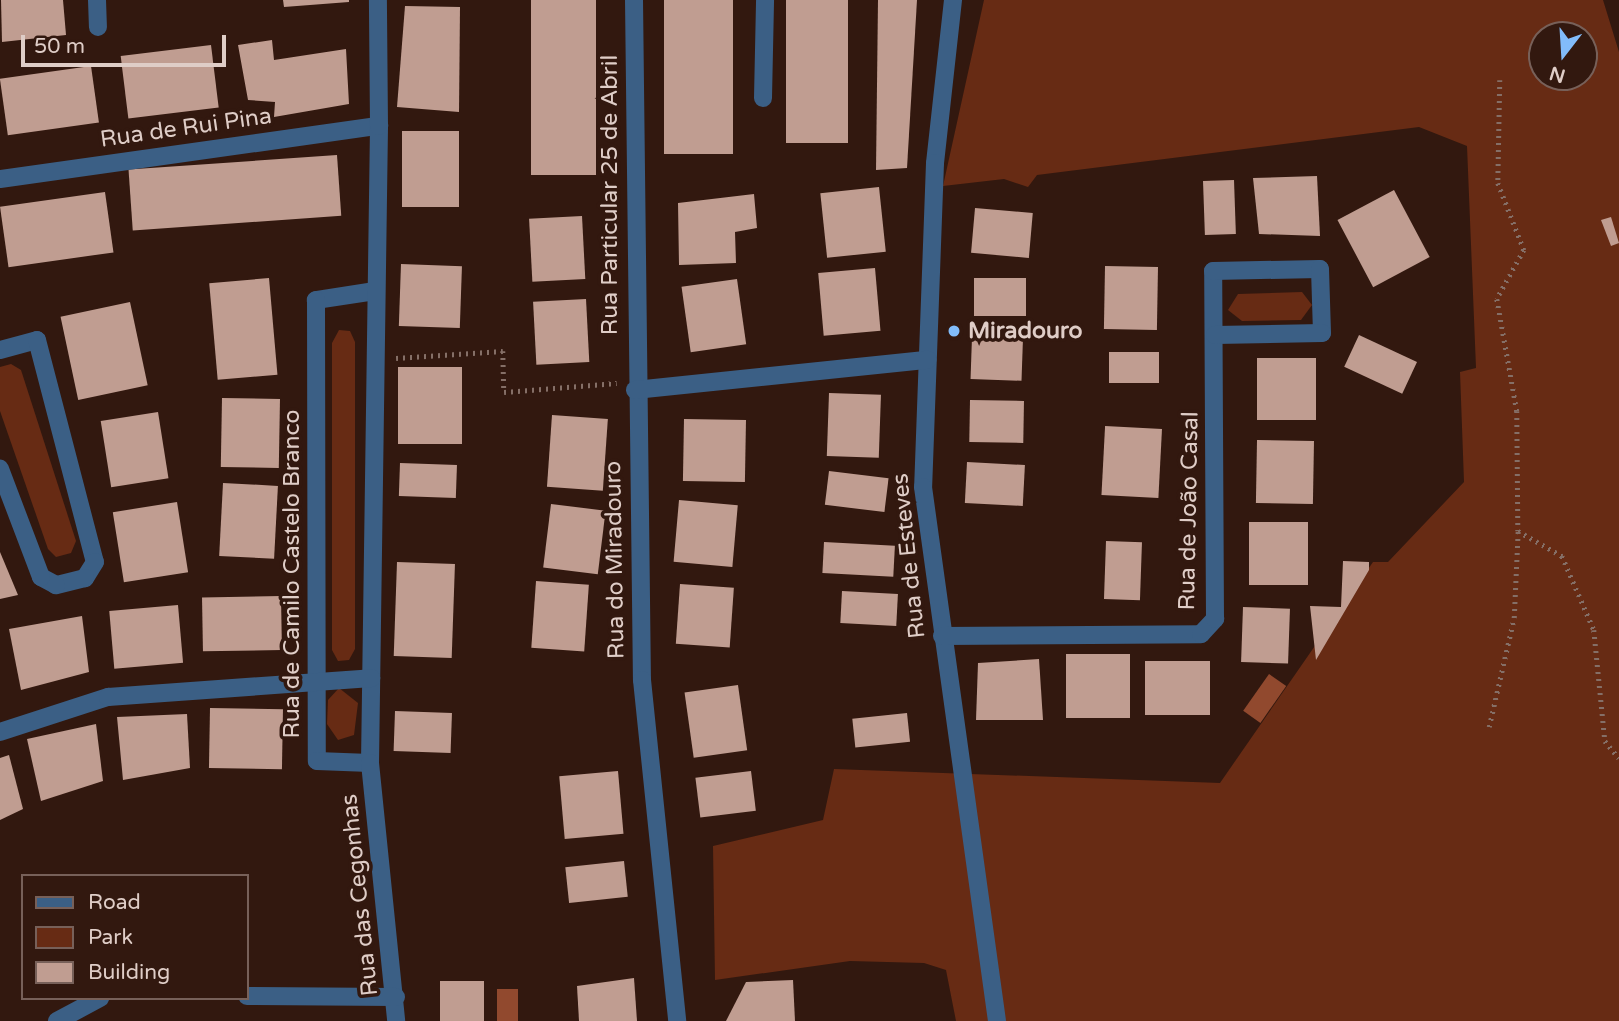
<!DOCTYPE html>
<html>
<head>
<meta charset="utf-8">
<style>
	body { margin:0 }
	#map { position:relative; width:1619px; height:1021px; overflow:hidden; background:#32180f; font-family:"Varela Round",sans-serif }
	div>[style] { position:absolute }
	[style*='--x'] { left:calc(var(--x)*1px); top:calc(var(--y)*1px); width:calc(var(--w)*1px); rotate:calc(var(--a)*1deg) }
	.green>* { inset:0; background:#672b14 }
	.water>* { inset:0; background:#91492e; transform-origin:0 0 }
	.building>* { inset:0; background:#c09d91; transform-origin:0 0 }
	.path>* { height:4.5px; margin-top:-2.25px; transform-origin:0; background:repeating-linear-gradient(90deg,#856f67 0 2px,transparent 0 7px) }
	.minor>* { height:18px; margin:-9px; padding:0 9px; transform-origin:9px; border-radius:9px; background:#3b5f85 }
	.dots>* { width:19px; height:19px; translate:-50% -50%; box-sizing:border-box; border:4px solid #32180f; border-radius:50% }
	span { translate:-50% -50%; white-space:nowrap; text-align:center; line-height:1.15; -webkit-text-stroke:7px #32180f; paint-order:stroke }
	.street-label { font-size:23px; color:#dfcdc7 }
	.poi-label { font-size:23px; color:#dfcdc7; font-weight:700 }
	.left { translate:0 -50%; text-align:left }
	.legend { position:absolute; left:21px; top:874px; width:228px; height:126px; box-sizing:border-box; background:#32180f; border:2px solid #776059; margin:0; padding:9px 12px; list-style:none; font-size:21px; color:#dfcdc7 }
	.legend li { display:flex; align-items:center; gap:14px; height:35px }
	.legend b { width:35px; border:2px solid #776059 }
	.north { position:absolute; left:1528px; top:21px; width:70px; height:70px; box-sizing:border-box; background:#32180f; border:2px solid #776059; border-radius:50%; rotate:197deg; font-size:19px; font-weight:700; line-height:28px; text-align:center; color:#dfcdc7 }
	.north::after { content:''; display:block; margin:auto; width:24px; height:32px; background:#82bcfa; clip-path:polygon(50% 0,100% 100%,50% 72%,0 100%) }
	.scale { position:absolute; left:21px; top:35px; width:205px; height:32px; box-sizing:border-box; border:4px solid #dfcdc7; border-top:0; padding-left:9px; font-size:21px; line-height:24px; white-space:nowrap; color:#dfcdc7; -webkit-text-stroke:5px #32180f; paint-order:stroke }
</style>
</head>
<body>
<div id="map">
	<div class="green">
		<i style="clip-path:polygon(evenodd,984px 0,1603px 0,1619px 52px,1619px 1021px,956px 1021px,946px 970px,924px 963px,850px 961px,715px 980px,713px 846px,823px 820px,834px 769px,1220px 783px,1373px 562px,1388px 562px,1464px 482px,1460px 372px,1476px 368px,1467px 146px,1419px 127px,1037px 175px,1028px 187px,1004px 179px,943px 186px,984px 0,1542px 35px,1584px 35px,1584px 77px,1542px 77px,1542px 35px)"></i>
		<i style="clip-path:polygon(1302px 292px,1312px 305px,1301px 320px,1242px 321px,1228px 310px,1238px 294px)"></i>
		<i style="clip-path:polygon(339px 330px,350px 331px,355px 342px,355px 649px,349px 660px,338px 661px,332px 650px,332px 343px)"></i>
		<i style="clip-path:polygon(11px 364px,21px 370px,76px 541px,71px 553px,56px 557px,48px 549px,0 411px,0 367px)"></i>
		<i style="clip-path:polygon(339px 688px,358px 703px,354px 735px,338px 740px,327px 724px,328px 700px)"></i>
	</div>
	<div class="water">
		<i style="left:1269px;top:674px;width:21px;height:45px;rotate:35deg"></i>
		<i style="left:497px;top:989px;width:21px;height:32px"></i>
	</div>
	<div class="building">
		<i style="clip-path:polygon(1px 0,63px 0,66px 35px,2px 42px)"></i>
		<i style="clip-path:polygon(283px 0,349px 0,349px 2px,284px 7px)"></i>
		<i style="left:531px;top:0;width:65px;height:175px"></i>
		<i style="left:664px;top:0;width:69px;height:154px"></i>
		<i style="left:786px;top:0;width:62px;height:143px"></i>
		<i style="clip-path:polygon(878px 0,917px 0,907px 168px,876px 170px)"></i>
		<i style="clip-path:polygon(405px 6px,460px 7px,459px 112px,397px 107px)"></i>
		<i style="clip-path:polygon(272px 40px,274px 60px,346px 49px,349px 104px,274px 117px,275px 102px,248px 100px,238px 45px)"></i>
		<i style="left:211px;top:45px;width:63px;height:91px;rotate:83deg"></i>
		<i style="left:91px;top:66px;width:57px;height:92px;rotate:82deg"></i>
		<i style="left:402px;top:131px;width:57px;height:76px"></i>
		<i style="left:337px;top:155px;width:61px;height:209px;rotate:86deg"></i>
		<i style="clip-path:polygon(1317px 176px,1320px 236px,1259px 234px,1253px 178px)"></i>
		<i style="left:1234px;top:180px;width:54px;height:31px;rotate:88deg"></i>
		<i style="left:879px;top:187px;width:65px;height:59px;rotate:84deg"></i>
		<i style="left:1394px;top:190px;width:76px;height:64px;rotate:62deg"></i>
		<i style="left:105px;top:192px;width:61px;height:106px;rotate:82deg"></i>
		<i style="clip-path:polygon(754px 194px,757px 228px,735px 232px,736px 263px,679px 265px,678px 203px)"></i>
		<i style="left:975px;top:208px;width:58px;height:45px;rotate:5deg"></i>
		<i style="left:582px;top:216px;width:63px;height:53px;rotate:87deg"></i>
		<i style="clip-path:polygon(1611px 217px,1619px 243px,1611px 246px,1601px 220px)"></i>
		<i style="left:401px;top:264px;width:61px;height:62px;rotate:2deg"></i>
		<i style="left:1158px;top:267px;width:63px;height:53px;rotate:91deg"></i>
		<i style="left:875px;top:268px;width:63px;height:57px;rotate:85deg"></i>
		<i style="left:269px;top:278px;width:97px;height:60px;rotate:85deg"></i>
		<i style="left:974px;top:278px;width:52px;height:38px"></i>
		<i style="left:737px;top:279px;width:66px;height:56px;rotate:82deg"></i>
		<i style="left:586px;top:299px;width:63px;height:53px;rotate:87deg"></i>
		<i style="left:130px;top:302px;width:85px;height:71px;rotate:78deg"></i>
		<i style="left:1359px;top:335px;width:64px;height:35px;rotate:25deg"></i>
		<i style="left:972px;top:337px;width:51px;height:42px;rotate:2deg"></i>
		<i style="left:1109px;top:352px;width:50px;height:31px"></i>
		<i style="left:1257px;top:358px;width:59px;height:62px"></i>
		<i style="left:462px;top:367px;width:77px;height:64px;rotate:90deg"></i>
		<i style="left:829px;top:393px;width:52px;height:63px;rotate:2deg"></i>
		<i style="left:222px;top:398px;width:58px;height:69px;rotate:1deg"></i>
		<i style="left:970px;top:400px;width:54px;height:42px;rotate:1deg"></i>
		<i style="left:158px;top:412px;width:67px;height:58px;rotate:81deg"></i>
		<i style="left:552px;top:415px;width:56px;height:72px;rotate:4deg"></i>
		<i style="left:684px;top:419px;width:62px;height:62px;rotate:1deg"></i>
		<i style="left:1162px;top:429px;width:69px;height:57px;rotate:93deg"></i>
		<i style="left:1314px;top:441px;width:63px;height:57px;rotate:91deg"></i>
		<i style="left:967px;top:462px;width:58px;height:41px;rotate:3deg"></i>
		<i style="left:400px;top:463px;width:57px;height:33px;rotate:2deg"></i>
		<i style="left:829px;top:471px;width:60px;height:34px;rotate:7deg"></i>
		<i style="left:223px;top:483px;width:55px;height:73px;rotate:3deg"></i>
		<i style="left:679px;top:500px;width:59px;height:62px;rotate:5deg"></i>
		<i style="left:177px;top:502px;width:71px;height:65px;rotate:81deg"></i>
		<i style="left:551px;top:504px;width:55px;height:64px;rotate:7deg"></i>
		<i style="left:1249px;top:522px;width:59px;height:63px"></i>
		<i style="left:1106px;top:541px;width:36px;height:58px;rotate:2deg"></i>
		<i style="left:824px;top:542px;width:71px;height:31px;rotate:3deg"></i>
		<i style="clip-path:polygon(0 552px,18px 595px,0 599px)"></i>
		<i style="clip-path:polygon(1343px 561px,1369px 562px,1369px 570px,1316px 660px,1310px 606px,1341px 607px)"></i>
		<i style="left:397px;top:562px;width:58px;height:94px;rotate:2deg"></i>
		<i style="left:536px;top:581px;width:53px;height:67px;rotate:4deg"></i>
		<i style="left:680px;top:584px;width:54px;height:60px;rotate:4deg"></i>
		<i style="left:842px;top:591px;width:56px;height:32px;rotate:3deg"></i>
		<i style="left:281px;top:596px;width:54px;height:79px;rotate:89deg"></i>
		<i style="left:178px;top:605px;width:58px;height:69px;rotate:85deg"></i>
		<i style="left:1243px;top:607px;width:47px;height:55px;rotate:2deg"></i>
		<i style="clip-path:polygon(82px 616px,89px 672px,21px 690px,9px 629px)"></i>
		<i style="left:1130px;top:654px;width:64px;height:64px;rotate:90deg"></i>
		<i style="clip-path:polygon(1039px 659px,1043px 720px,976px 720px,978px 663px)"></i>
		<i style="left:1145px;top:661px;width:65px;height:54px"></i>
		<i style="left:738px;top:685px;width:66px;height:54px;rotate:82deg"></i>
		<i style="left:210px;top:708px;width:73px;height:60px;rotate:1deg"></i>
		<i style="left:395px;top:711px;width:57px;height:40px;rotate:2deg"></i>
		<i style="left:907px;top:713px;width:29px;height:55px;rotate:84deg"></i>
		<i style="clip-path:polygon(187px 714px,190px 768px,123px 780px,117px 717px)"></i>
		<i style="clip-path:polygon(96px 724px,103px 781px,41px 801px,27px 739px)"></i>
		<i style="clip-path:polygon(9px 755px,23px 809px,0 820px,0 758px)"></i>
		<i style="left:618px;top:771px;width:63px;height:59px;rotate:85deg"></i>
		<i style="left:751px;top:771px;width:40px;height:56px;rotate:83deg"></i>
		<i style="left:624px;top:861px;width:36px;height:59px;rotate:84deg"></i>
		<i style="clip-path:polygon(634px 978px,637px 1021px,579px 1021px,577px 986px)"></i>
		<i style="clip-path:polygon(793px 980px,795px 1021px,726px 1021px,746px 982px)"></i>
		<i style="left:440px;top:981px;width:44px;height:40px"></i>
	</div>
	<div class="path">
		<i style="--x:1500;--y:80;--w:103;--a:91.1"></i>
		<i style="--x:1498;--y:183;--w:72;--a:68.8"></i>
		<i style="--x:1524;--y:250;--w:56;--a:118.9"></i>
		<i style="--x:1497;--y:299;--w:114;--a:79.9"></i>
		<i style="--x:1517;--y:411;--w:120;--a:89.5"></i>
		<i style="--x:1518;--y:531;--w:51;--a:29.6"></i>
		<i style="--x:1562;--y:556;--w:81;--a:66.6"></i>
		<i style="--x:1594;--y:630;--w:112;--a:84.3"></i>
		<i style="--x:1605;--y:741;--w:22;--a:51"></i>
		<i style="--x:396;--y:358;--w:107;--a:-3.7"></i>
		<i style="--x:503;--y:351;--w:41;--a:88.6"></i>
		<i style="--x:504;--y:392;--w:113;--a:-4.6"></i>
		<i style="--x:1489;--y:727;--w:112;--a:-77.1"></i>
		<i style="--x:1514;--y:618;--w:87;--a:-87.4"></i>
	</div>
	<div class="minor">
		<i style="--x:97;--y:0;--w:27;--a:88"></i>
		<i style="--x:634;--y:0;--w:680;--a:89.33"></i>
		<i style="--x:642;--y:680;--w:343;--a:84.1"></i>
		<i style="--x:953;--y:0;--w:164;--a:96.3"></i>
		<i style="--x:935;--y:163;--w:324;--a:92.1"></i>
		<i style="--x:923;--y:487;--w:539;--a:82.11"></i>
		<i style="--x:763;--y:98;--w:98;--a:-88.8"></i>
		<i style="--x:0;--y:179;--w:383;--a:-8"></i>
		<i style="--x:375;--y:291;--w:60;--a:171.3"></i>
		<i style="--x:316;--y:300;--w:461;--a:89.9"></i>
		<i style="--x:317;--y:761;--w:53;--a:2.2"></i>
		<i style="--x:370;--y:763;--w:637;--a:-89.19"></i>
		<i style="--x:379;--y:126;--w:126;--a:-90.5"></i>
		<i style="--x:0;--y:350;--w:38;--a:-15"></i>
		<i style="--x:37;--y:340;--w:229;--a:75.4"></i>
		<i style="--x:95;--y:562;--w:19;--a:122"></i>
		<i style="--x:85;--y:578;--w:30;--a:166"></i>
		<i style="--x:56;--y:585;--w:17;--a:-152"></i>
		<i style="--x:41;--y:577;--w:116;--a:-110.8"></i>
		<i style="--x:635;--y:390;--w:294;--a:-5.9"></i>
		<i style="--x:942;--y:636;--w:259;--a:-0.4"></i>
		<i style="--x:1201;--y:634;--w:21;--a:-47"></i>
		<i style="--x:1215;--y:619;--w:348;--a:-90.3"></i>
		<i style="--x:1213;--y:271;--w:107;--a:-1.1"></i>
		<i style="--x:1320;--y:269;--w:64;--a:88.2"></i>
		<i style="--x:1322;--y:333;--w:107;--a:178.9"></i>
		<i style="--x:0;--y:732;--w:114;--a:-18"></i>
		<i style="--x:108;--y:697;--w:264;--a:-4.1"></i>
		<i style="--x:370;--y:763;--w:259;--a:84.2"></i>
		<i style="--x:247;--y:996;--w:149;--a:0.4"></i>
		<i style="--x:57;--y:1021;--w:49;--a:-28.1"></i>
	</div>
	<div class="dots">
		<i style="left:954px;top:331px;background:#82bcfa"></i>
	</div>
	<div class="street-label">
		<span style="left:186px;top:128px;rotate:-8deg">Rua de Rui Pina</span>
		<span style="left:610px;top:195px;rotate:-90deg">Rua Particular 25 de Abril</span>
		<span style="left:1189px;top:511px;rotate:-89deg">Rua de João Casal</span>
		<span style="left:909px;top:556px;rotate:-96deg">Rua de Esteves</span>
		<span style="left:615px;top:560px;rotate:-91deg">Rua do Miradouro</span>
		<span style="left:292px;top:574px;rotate:-90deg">Rua de Camilo Castelo Branco</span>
		<span style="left:360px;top:895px;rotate:-96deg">Rua das Cegonhas</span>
	</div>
	<div class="poi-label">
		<span class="left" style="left:968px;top:331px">Miradouro</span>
	</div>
	<ul class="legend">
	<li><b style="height:9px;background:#3b5f85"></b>Road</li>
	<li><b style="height:19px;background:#672b14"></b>Park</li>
	<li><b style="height:19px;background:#c09d91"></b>Building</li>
	</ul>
	<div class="north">N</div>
	<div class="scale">50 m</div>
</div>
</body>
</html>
